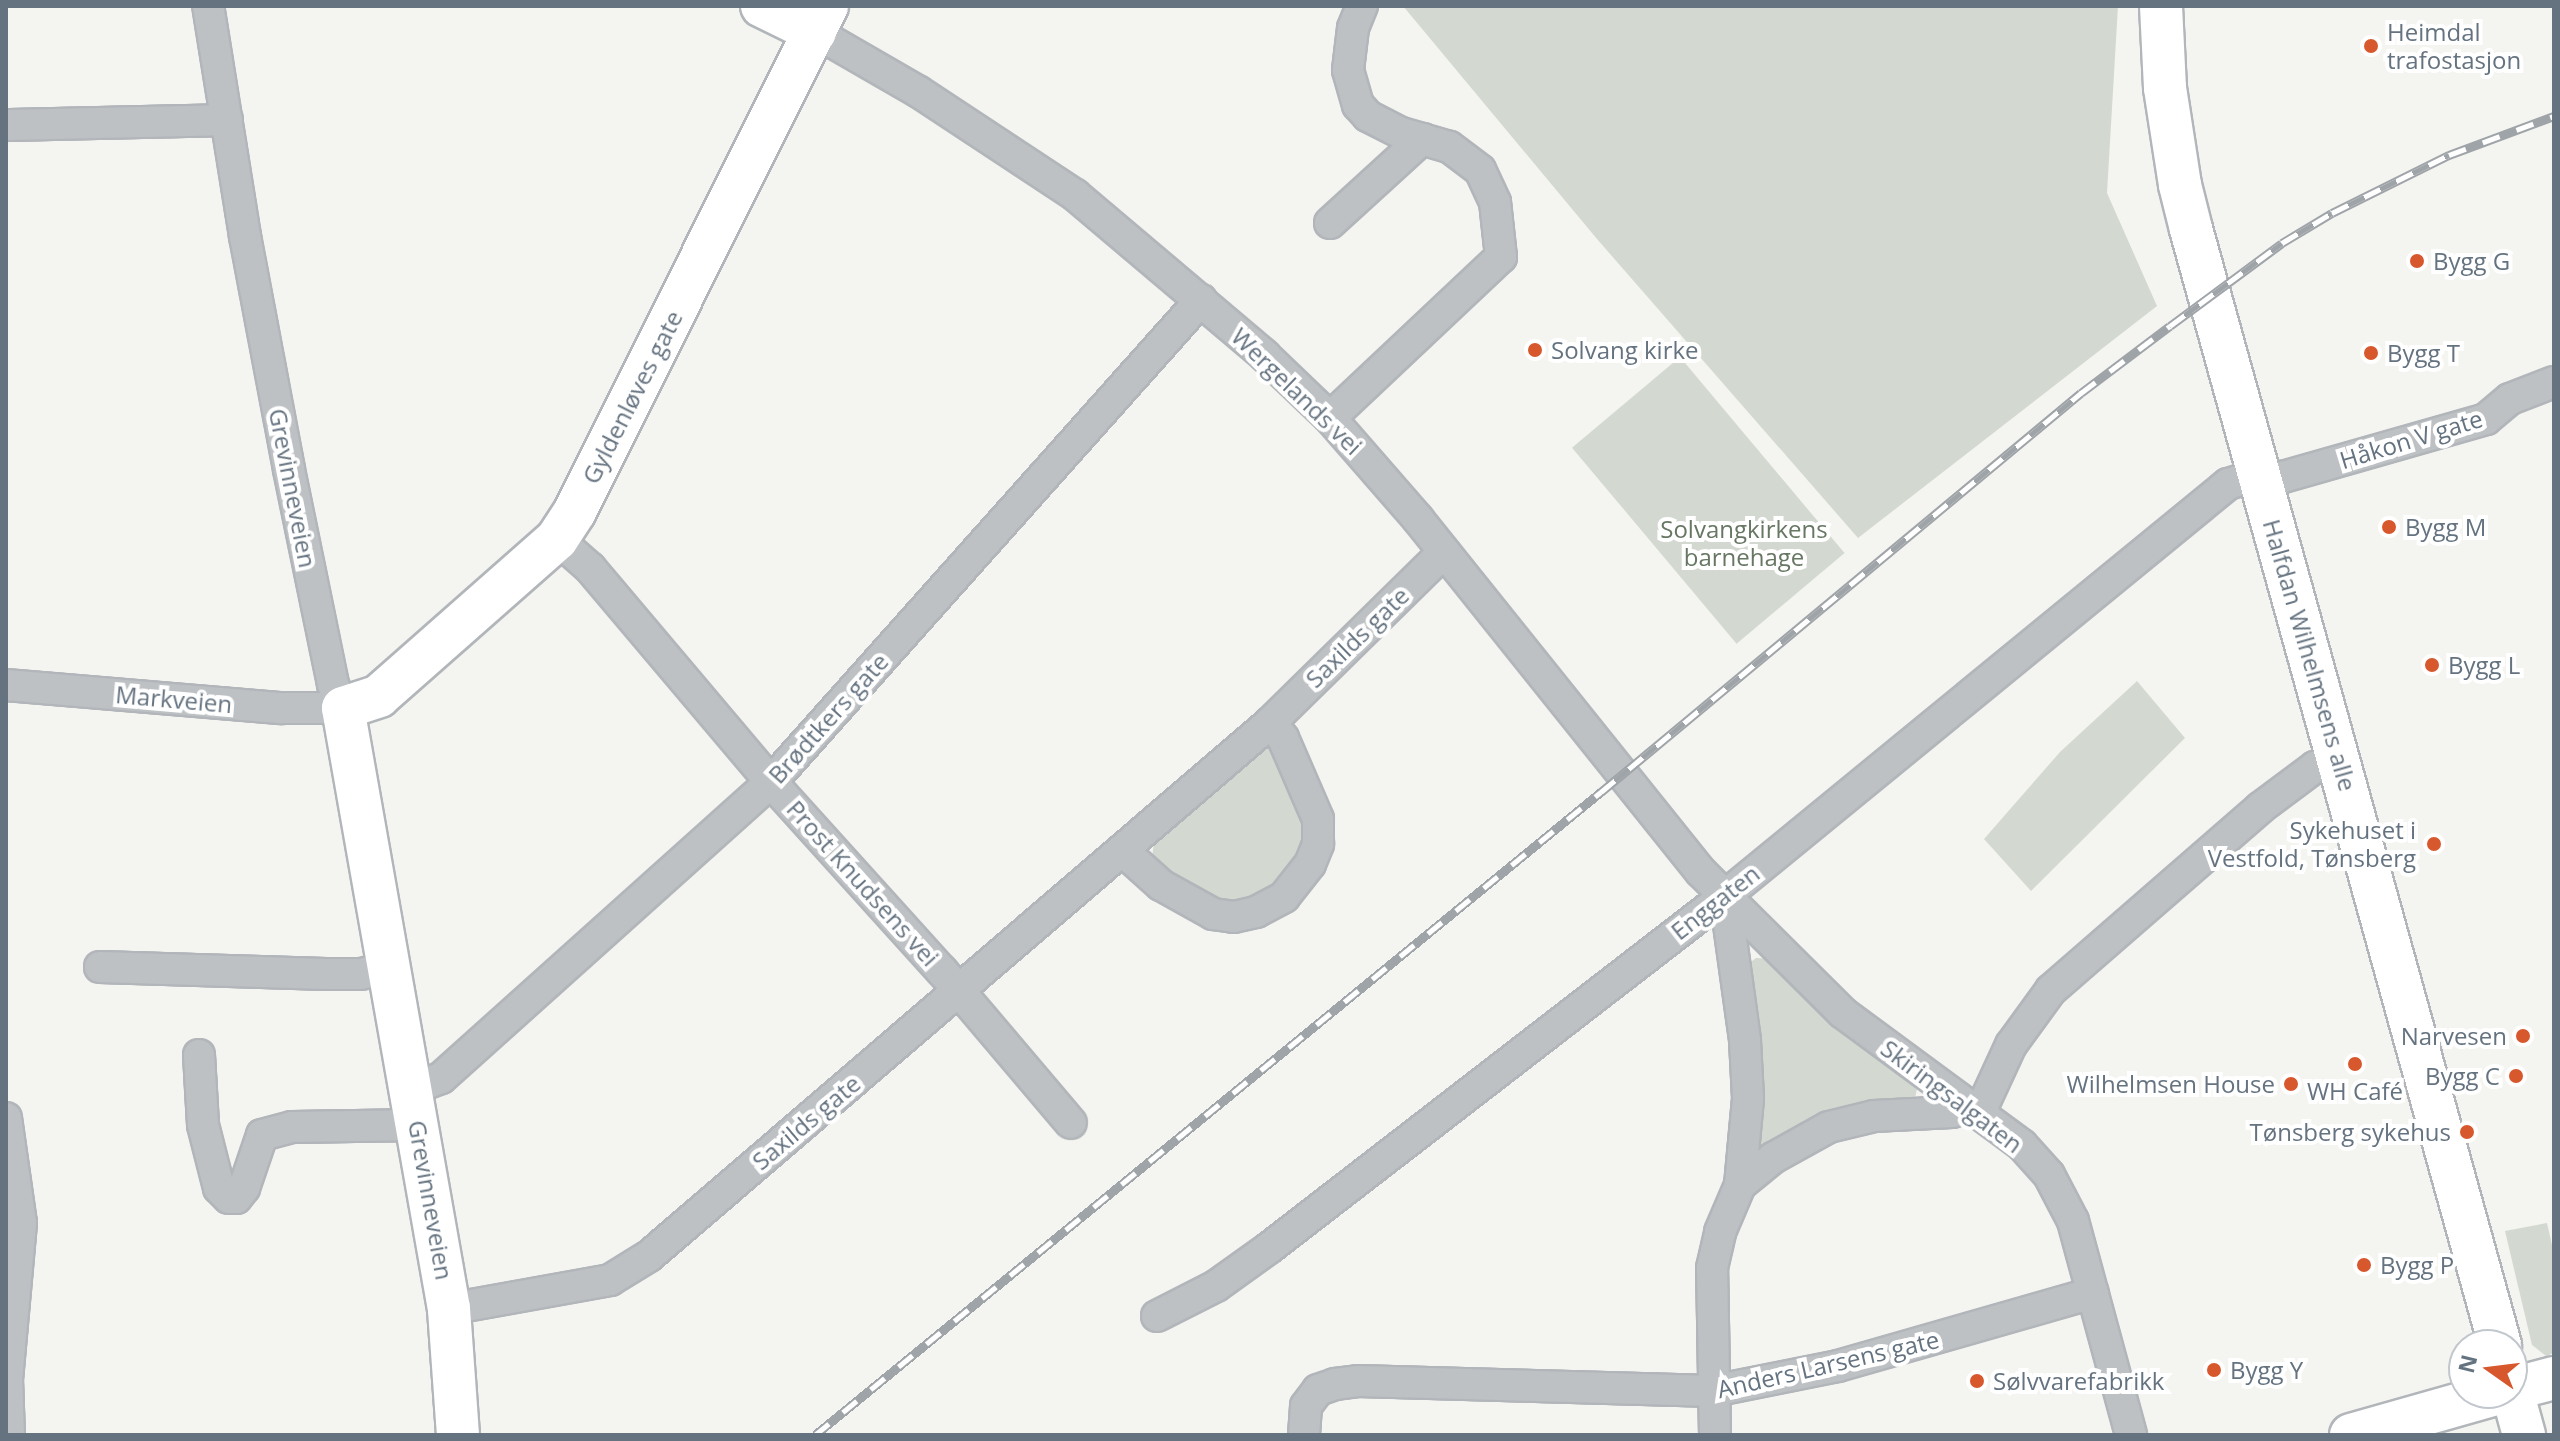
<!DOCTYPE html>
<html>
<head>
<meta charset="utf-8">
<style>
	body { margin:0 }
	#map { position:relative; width:2560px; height:1441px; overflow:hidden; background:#f4f4f0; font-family:"Open Sans",sans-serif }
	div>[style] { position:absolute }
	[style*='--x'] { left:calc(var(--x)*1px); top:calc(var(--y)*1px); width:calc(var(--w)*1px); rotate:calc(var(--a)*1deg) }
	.green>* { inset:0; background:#d3d9d0; transform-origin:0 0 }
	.roads { filter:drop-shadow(2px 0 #b2b6ba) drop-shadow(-2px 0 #b2b6ba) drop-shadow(0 2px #b2b6ba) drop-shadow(0 -2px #b2b6ba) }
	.street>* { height:30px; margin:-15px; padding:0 15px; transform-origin:15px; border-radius:15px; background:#bdc1c4 }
	.secondary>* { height:42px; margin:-21px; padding:0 21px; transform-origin:21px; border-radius:21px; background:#fff }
	.rail>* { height:9px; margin-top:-4.5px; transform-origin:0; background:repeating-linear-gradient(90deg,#fff 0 18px,#9fa4a9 0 36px); box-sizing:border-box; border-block:2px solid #9fa4a9 }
	.dots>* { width:22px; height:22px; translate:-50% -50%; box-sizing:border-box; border:4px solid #fff; border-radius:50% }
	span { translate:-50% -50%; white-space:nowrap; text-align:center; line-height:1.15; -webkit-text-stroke:8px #fff; paint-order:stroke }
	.poi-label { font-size:24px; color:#657380 }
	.left { translate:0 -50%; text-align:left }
	.right { translate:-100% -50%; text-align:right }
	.street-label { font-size:24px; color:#657380 }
	.park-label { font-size:24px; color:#677763 }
	.frame { position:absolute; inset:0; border:8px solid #657380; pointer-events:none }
	.north { position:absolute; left:2448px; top:1329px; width:80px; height:80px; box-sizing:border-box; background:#fff; border:2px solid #c1c7cc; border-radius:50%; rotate:284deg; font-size:22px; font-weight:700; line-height:32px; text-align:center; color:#657380 }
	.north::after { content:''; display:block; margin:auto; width:28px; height:36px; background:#d7582d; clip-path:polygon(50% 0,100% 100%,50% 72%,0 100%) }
</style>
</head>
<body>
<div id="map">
	<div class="green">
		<i style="clip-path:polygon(1403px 6px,2118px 6px,2107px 193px,2157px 306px,1858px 538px,1597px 239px)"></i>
		<i style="left:1680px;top:357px;width:256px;height:141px;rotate:50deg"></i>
		<i style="clip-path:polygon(2137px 681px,2185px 738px,2031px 891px,1984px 839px,2060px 752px)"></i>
		<i style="clip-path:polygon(1272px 743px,1315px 819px,1296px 875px,1239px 910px,1193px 896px,1152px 858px,1154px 842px)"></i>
		<i style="clip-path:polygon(1756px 958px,1774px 959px,1822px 1011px,1914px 1083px,1917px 1089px,1915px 1098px,1772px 1148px,1761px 1147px,1755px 1142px,1748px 964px)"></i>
		<i style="clip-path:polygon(2547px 1223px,2554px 1254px,2554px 1353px,2546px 1356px,2532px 1345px,2505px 1231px)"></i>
	</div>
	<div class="roads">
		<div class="street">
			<i style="--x:815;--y:32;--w:120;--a:30"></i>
			<i style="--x:919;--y:92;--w:187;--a:33.4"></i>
			<i style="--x:1075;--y:195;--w:248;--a:40.2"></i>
			<i style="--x:1264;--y:355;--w:91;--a:43.7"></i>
			<i style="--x:1330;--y:418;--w:134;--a:48.9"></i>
			<i style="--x:1418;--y:519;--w:452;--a:51.3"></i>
			<i style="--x:1701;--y:872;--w:200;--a:44.8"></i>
			<i style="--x:1843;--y:1013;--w:222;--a:36.4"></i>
			<i style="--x:2022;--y:1145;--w:40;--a:48"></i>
			<i style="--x:2049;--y:1175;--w:52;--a:62.4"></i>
			<i style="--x:2073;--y:1221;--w:222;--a:74.8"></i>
			<i style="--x:6;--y:125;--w:221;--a:-1.3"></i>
			<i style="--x:1330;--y:223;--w:125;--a:-42.4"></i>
			<i style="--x:1330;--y:418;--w:235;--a:-43.3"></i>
			<i style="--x:1501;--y:257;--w:55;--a:-96.2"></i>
			<i style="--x:1495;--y:202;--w:35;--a:-115"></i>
			<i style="--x:1480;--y:170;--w:39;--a:-143"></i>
			<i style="--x:1449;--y:147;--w:50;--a:-163.7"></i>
			<i style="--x:1401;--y:133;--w:37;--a:-153"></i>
			<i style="--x:1368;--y:116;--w:15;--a:-132"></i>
			<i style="--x:1358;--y:105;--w:36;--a:-106"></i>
			<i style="--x:1348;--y:70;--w:42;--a:-83.2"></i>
			<i style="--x:1353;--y:28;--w:24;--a:-68"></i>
			<i style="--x:557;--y:539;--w:44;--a:41.3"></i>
			<i style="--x:590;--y:568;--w:280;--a:49.8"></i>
			<i style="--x:771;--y:782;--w:255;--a:47.9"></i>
			<i style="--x:942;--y:971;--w:199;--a:49.7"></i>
			<i style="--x:6;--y:685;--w:277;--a:4.8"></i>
			<i style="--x:282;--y:708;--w:61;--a:0"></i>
			<i style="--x:343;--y:708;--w:26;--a:-113"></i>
			<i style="--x:333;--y:684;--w:219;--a:-101.6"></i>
			<i style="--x:289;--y:469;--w:237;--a:-100.7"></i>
			<i style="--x:245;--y:236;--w:233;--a:-99.1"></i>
			<i style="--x:1122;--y:850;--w:52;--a:41.9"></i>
			<i style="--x:1161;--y:885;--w:60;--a:29.1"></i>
			<i style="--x:1213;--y:914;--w:21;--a:8"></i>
			<i style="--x:1234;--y:917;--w:23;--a:-13"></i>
			<i style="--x:1256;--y:912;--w:32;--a:-28"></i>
			<i style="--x:1284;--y:897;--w:42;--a:-51.8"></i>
			<i style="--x:1310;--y:864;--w:22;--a:-68"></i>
			<i style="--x:1318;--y:844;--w:25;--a:-90"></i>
			<i style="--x:1318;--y:819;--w:88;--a:-113.4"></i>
			<i style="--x:1283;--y:738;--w:20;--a:-131"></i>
			<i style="--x:100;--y:967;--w:226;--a:1.8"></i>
			<i style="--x:326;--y:974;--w:35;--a:0"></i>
			<i style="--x:361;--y:974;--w:30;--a:-14"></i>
			<i style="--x:199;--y:1055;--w:70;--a:86.7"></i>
			<i style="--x:203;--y:1125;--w:65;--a:75.7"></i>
			<i style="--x:219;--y:1188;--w:14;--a:45"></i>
			<i style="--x:229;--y:1198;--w:7;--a:0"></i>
			<i style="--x:236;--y:1198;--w:13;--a:-51"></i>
			<i style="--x:244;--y:1188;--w:56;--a:-71.2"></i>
			<i style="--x:262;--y:1135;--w:31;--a:-15"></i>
			<i style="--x:292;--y:1127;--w:126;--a:-0.9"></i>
			<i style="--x:412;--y:1089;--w:31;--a:-21"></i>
			<i style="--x:441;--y:1078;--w:443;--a:-41.9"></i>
			<i style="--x:771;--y:782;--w:646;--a:-48.26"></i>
			<i style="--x:1980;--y:1112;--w:74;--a:-65.2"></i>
			<i style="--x:2011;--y:1045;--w:68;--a:-54"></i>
			<i style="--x:2051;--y:990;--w:277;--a:-41"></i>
			<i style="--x:2260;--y:808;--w:69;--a:-36.7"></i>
			<i style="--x:2315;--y:767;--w:26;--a:-21"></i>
			<i style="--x:6;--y:1118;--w:106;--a:81.9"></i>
			<i style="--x:21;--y:1223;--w:157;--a:95.1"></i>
			<i style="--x:7;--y:1379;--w:56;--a:88"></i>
			<i style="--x:1740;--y:1185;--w:43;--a:-39.3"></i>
			<i style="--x:1773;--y:1158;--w:64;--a:-29"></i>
			<i style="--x:1829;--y:1127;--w:46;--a:-13.7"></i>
			<i style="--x:1874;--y:1116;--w:78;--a:-2.9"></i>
			<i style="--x:1952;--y:1112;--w:18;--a:-22"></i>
			<i style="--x:449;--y:1309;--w:164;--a:-10.2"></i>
			<i style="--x:610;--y:1280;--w:46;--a:-31.6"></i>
			<i style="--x:649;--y:1256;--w:818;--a:-40.64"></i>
			<i style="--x:1270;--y:723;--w:244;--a:-44.5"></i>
			<i style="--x:1157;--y:1316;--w:66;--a:-27"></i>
			<i style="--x:1216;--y:1286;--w:65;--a:-35.6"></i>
			<i style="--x:1269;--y:1248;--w:576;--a:-37.67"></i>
			<i style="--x:1725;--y:896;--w:650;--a:-39.32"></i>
			<i style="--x:2228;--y:484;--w:21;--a:-17"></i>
			<i style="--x:2248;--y:478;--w:35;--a:-2"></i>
			<i style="--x:2283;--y:477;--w:211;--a:-15.9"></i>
			<i style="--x:2486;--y:419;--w:31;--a:-40"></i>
			<i style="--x:2510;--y:399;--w:47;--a:-21.1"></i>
			<i style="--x:1304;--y:1435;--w:29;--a:-86"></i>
			<i style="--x:1306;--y:1406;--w:20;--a:-53"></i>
			<i style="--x:1318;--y:1390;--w:18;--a:-19"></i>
			<i style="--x:1335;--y:1384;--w:23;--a:-7"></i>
			<i style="--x:1358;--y:1381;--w:355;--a:1.6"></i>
			<i style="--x:1713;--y:1391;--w:127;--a:-11.3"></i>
			<i style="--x:1838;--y:1366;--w:265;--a:-16"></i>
			<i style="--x:1715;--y:1435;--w:167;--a:-91"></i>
			<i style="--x:1712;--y:1268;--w:37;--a:-77"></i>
			<i style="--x:1720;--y:1232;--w:51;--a:-66.9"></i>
			<i style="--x:1740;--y:1185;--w:87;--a:-84.7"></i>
			<i style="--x:1748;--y:1098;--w:58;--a:-93"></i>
			<i style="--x:1745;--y:1040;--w:145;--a:-97.9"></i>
		</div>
		<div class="secondary">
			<i style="--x:762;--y:6;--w:59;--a:26.1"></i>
			<i style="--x:2161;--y:6;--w:82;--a:87.2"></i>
			<i style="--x:2165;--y:88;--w:98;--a:81.2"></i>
			<i style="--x:2180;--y:185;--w:45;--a:76"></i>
			<i style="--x:2191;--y:229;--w:1158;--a:74.52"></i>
			<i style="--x:2512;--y:1389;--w:43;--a:-14.7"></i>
			<i style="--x:2512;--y:1391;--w:46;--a:74.7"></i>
			<i style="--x:458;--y:1435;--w:126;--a:-94.1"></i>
			<i style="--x:449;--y:1309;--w:610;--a:-100"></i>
			<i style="--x:343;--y:708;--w:38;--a:-18"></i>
			<i style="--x:379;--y:696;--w:237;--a:-41.4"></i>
			<i style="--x:557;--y:539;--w:33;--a:-57"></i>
			<i style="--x:575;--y:511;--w:564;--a:-63.48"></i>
			<i style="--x:2351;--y:1435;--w:154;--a:-15.8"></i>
		</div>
	</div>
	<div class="rail">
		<i style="--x:815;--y:1435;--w:1016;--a:-39.29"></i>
		<i style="--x:1601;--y:792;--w:624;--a:-39.74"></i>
		<i style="--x:2081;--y:393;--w:111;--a:-37"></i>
		<i style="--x:2170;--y:326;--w:139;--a:-36.5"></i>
		<i style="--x:2282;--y:243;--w:58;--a:-31"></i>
		<i style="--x:2332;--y:213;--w:131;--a:-26.4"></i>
		<i style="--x:2449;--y:155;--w:112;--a:-20.4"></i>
	</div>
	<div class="dots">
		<i style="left:2371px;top:46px;background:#d7582d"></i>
		<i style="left:2417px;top:261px;background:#d7582d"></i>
		<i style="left:1535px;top:350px;background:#d7582d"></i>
		<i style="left:2371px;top:353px;background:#d7582d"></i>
		<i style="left:2389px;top:527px;background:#d7582d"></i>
		<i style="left:2432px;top:665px;background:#d7582d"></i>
		<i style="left:2434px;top:844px;background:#d7582d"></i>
		<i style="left:2523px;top:1036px;background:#d7582d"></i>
		<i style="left:2355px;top:1064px;background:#d7582d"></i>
		<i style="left:2516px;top:1076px;background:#d7582d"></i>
		<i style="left:2291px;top:1084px;background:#d7582d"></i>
		<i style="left:2467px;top:1132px;background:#d7582d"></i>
		<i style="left:2364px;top:1265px;background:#d7582d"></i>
		<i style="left:2214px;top:1370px;background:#d7582d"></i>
		<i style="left:1977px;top:1381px;background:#d7582d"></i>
	</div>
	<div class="poi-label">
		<span class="left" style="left:2387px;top:46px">Heimdal<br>trafostasjon</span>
		<span class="left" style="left:2433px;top:261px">Bygg G</span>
		<span class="left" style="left:1551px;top:350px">Solvang kirke</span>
		<span class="left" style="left:2387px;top:353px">Bygg T</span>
		<span class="left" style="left:2405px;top:527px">Bygg M</span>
		<span class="left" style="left:2448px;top:665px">Bygg L</span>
		<span class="right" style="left:2416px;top:844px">Sykehuset i<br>Vestfold, Tønsberg</span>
		<span class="right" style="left:2507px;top:1036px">Narvesen</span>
		<span class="right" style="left:2500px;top:1076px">Bygg C</span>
		<span class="right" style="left:2275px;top:1084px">Wilhelmsen House</span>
		<span style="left:2355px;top:1091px">WH Café</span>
		<span class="right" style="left:2451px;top:1132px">Tønsberg sykehus</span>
		<span class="left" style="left:2380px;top:1265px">Bygg P</span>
		<span class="left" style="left:2230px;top:1370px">Bygg Y</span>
		<span class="left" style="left:1993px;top:1381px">Sølvvarefabrikk</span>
	</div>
	<div class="street-label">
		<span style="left:1297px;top:391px;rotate:44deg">Wergelands vei</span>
		<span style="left:632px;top:397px;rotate:-63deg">Gyldenløves gate</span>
		<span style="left:2411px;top:439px;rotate:-17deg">Håkon V gate</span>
		<span style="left:293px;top:488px;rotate:79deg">Grevinneveien</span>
		<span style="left:1357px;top:637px;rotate:-44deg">Saxilds gate</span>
		<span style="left:2310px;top:655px;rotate:74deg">Halfdan Wilhelmsens alle</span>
		<span style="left:174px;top:699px;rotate:5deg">Markveien</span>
		<span style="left:828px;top:718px;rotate:-48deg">Brødtkers gate</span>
		<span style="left:863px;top:883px;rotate:48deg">Prost Knudsens vei</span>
		<span style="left:1715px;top:902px;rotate:-38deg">Enggaten</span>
		<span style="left:1952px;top:1096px;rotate:37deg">Skiringsalgaten</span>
		<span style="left:806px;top:1122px;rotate:-40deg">Saxilds gate</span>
		<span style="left:431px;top:1200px;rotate:80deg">Grevinneveien</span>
		<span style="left:1828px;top:1364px;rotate:-13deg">Anders Larsens gate</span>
	</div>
	<div class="park-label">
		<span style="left:1744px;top:543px">Solvangkirkens<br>barnehage</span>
	</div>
	<div class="frame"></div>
	<div class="north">N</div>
</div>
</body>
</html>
